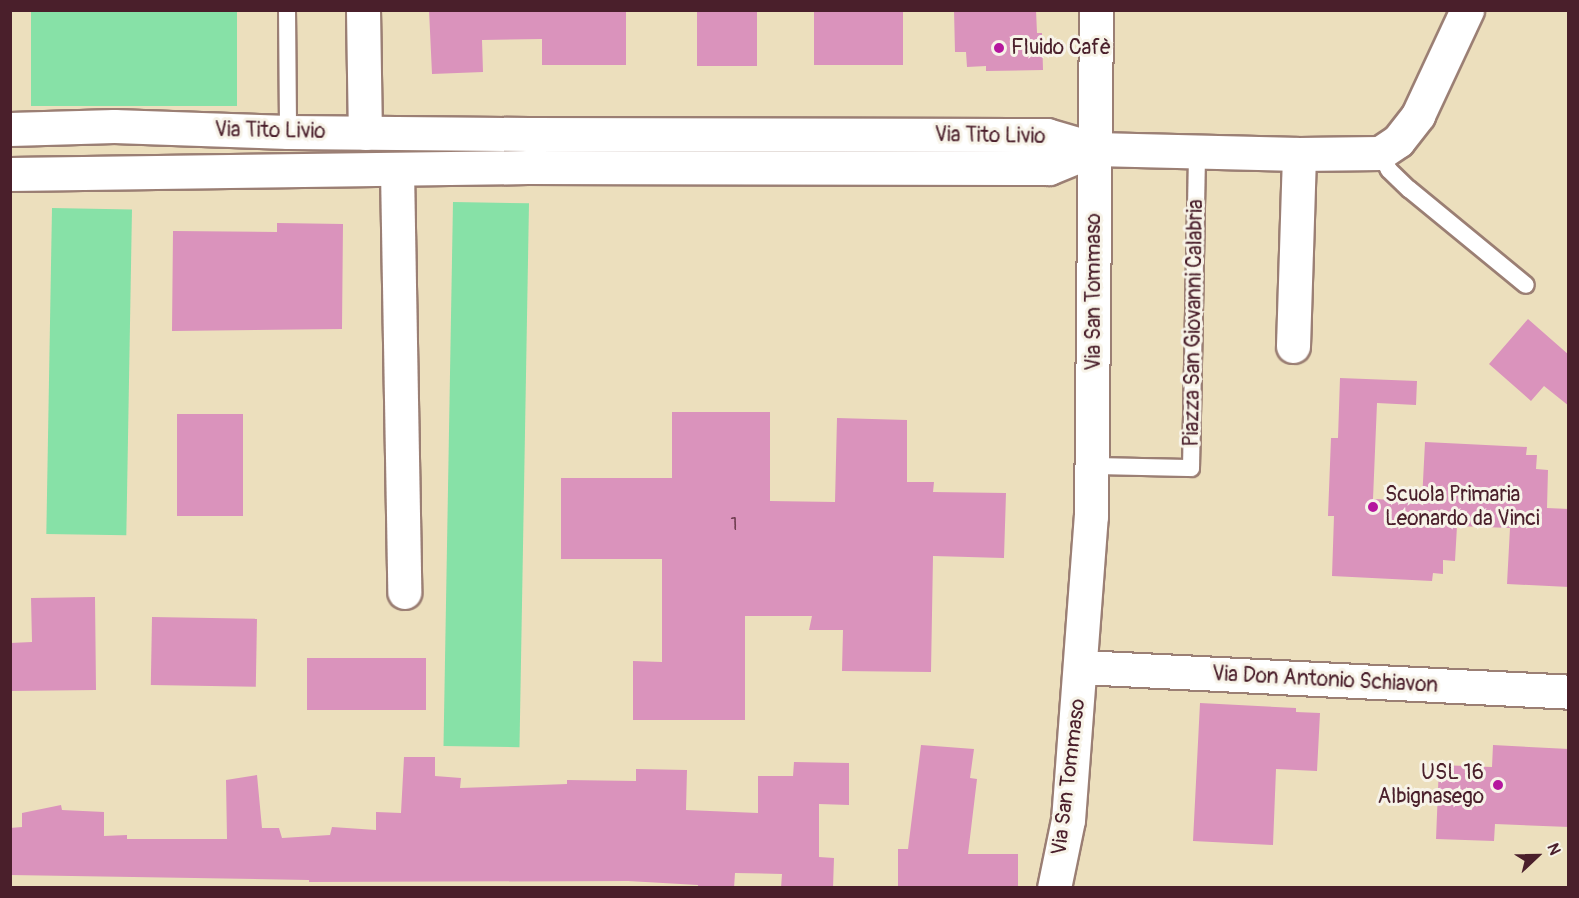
<!DOCTYPE html>
<html>
<head>
<meta charset="utf-8">
<style>
	body { margin:0 }
	#map { position:relative; width:1579px; height:898px; overflow:hidden; background:#ecdfbd; font-family:Pangolin,sans-serif }
	div>[style] { position:absolute }
	[style*='--x'] { left:calc(var(--x)*1px); top:calc(var(--y)*1px); width:calc(var(--w)*1px); rotate:calc(var(--a)*1deg) }
	.green>* { inset:0; background:#87e1a7; transform-origin:0 0 }
	.building>* { inset:0; background:#da93bc; transform-origin:0 0 }
	.roads { filter:drop-shadow(2px 0 #9b7f74) drop-shadow(-2px 0 #9b7f74) drop-shadow(0 2px #9b7f74) drop-shadow(0 -2px #9b7f74) }
	.service>* { height:16px; margin:-8px; padding:0 8px; transform-origin:8px; border-radius:8px; background:#fff }
	.minor>* { height:33px; margin:-16.5px; padding:0 16.5px; transform-origin:16.5px; border-radius:16.5px; background:#fff }
	.tertiary>* { height:33px; margin:-16.5px; padding:0 16.5px; transform-origin:16.5px; border-radius:16.5px; background:#fff }
	.dots>* { width:16px; height:16px; translate:-50% -50%; box-sizing:border-box; border:3px solid #f7f3e8; border-radius:50% }
	span { translate:-50% -50%; white-space:nowrap; text-align:center; line-height:1.15; -webkit-text-stroke:6px #f7f3e8; paint-order:stroke }
	.number-label { font-size:18px; color:#6e3c4f }
	.number-label span { -webkit-text-stroke-width:0 }
	.poi-label { font-size:21px; color:#4a1f2b }
	.left { translate:0 -50%; text-align:left }
	.right { translate:-100% -50%; text-align:right }
	.street-label { font-size:21px; color:#4a1f2b }
	.frame { position:absolute; inset:0; border:12px solid #4a1f2b; pointer-events:none }
	.north { position:absolute; left:1507px; top:826px; width:60px; height:60px; -webkit-text-stroke:4px #f7f3e8; paint-order:stroke; rotate:68deg; font-size:16px; font-weight:700; line-height:24px; text-align:center; color:#4a1f2b }
	.north::after { content:''; display:block; margin:auto; width:21px; height:27px; background:#4a1f2b; clip-path:polygon(50% 0,100% 100%,50% 72%,0 100%) }
</style>
</head>
<body>
<div id="map">
	<div class="green">
		<i style="left:31px;top:11px;width:206px;height:95px"></i>
		<i style="left:453px;top:202px;width:76px;height:544px;rotate:1deg"></i>
		<i style="left:52px;top:208px;width:80px;height:326px;rotate:1deg"></i>
	</div>
	<div class="building">
		<i style="clip-path:polygon(429px 10px,626px 10px,626px 65px,542px 65px,542px 39px,482px 40px,483px 72px,432px 74px)"></i>
		<i style="left:697px;top:10px;width:60px;height:56px"></i>
		<i style="left:814px;top:10px;width:89px;height:55px"></i>
		<i style="clip-path:polygon(954px 10px,1036px 10px,1037px 33px,1042px 33px,1043px 70px,986px 71px,986px 66px,967px 67px,966px 52px,955px 52px)"></i>
		<i style="clip-path:polygon(277px 223px,343px 224px,342px 329px,172px 331px,173px 231px,277px 232px)"></i>
		<i style="clip-path:polygon(1528px 319px,1569px 355px,1569px 406px,1544px 386px,1531px 401px,1489px 364px)"></i>
		<i style="clip-path:polygon(1340px 378px,1417px 381px,1416px 405px,1377px 403px,1373px 499px,1422px 501px,1425px 442px,1527px 447px,1526px 455px,1537px 455px,1536px 469px,1548px 470px,1547px 508px,1569px 509px,1569px 587px,1507px 584px,1510px 528px,1457px 526px,1455px 561px,1443px 560px,1443px 574px,1433px 573px,1432px 581px,1332px 576px,1334px 516px,1328px 516px,1331px 438px,1338px 438px)"></i>
		<i style="clip-path:polygon(672px 412px,770px 412px,770px 501px,835px 502px,837px 418px,907px 420px,907px 482px,934px 482px,933px 492px,1006px 493px,1004px 558px,933px 556px,931px 672px,842px 671px,843px 630px,809px 630px,812px 616px,745px 616px,745px 720px,633px 720px,633px 661px,662px 662px,662px 559px,561px 559px,561px 478px,672px 478px)"></i>
		<i style="left:177px;top:414px;width:66px;height:102px"></i>
		<i style="clip-path:polygon(95px 597px,96px 690px,10px 691px,10px 643px,32px 642px,31px 598px)"></i>
		<i style="left:152px;top:617px;width:105px;height:68px;rotate:1deg"></i>
		<i style="left:307px;top:658px;width:119px;height:52px"></i>
		<i style="clip-path:polygon(1200px 703px,1296px 708px,1296px 712px,1320px 713px,1317px 771px,1276px 769px,1273px 845px,1193px 841px)"></i>
		<i style="clip-path:polygon(921px 745px,974px 749px,970px 778px,977px 779px,968px 854px,1018px 854px,1018px 888px,898px 888px,898px 849px,908px 849px)"></i>
		<i style="clip-path:polygon(1493px 745px,1569px 749px,1569px 827px,1495px 824px,1494px 841px,1436px 839px,1439px 765px,1492px 767px)"></i>
		<i style="clip-path:polygon(404px 757px,435px 757px,435px 776px,461px 778px,460px 788px,567px 784px,567px 780px,636px 781px,636px 769px,687px 770px,686px 810px,758px 813px,758px 776px,793px 776px,794px 762px,849px 763px,849px 805px,819px 804px,819px 857px,834px 858px,833px 888px,781px 888px,782px 874px,735px 873px,734px 888px,698px 888px,698px 885px,628px 881px,309px 882px,309px 880px,10px 875px,10px 828px,22px 827px,22px 813px,61px 805px,62px 810px,104px 812px,104px 836px,127px 835px,127px 839px,227px 839px,226px 780px,257px 775px,262px 828px,279px 828px,282px 838px,330px 835px,332px 827px,376px 830px,376px 812px,401px 813px)"></i>
	</div>
	<div class="roads">
		<div class="service">
			<i style="--x:287;--y:10;--w:122;--a:89.5"></i>
			<i style="--x:1380;--y:153;--w:19;--a:62"></i>
			<i style="--x:1389;--y:170;--w:28;--a:44"></i>
			<i style="--x:1409;--y:189;--w:151;--a:39.4"></i>
			<i style="--x:1093;--y:466;--w:98;--a:1.2"></i>
			<i style="--x:1191;--y:468;--w:316;--a:-88.9"></i>
		</div>
		<div class="minor">
			<i style="--x:363;--y:10;--w:123;--a:89.1"></i>
			<i style="--x:10;--y:129;--w:104;--a:-1.7"></i>
			<i style="--x:114;--y:126;--w:174;--a:2"></i>
			<i style="--x:288;--y:132;--w:241;--a:0.5"></i>
			<i style="--x:529;--y:134;--w:518;--a:0.11"></i>
			<i style="--x:1047;--y:135;--w:50;--a:16.3"></i>
			<i style="--x:1095;--y:149;--w:204;--a:1.4"></i>
			<i style="--x:1299;--y:154;--w:81;--a:-0.7"></i>
			<i style="--x:1380;--y:153;--w:22;--a:-34"></i>
			<i style="--x:1398;--y:141;--w:33;--a:-52"></i>
			<i style="--x:1418;--y:115;--w:116;--a:-65"></i>
			<i style="--x:397;--y:170;--w:422;--a:89"></i>
			<i style="--x:10;--y:174;--w:518;--a:-0.77"></i>
			<i style="--x:528;--y:167;--w:521;--a:0.11"></i>
			<i style="--x:1049;--y:168;--w:50;--a:-22.4"></i>
			<i style="--x:1293;--y:346;--w:192;--a:-88.2"></i>
			<i style="--x:1081;--y:667;--w:488;--a:2.9"></i>
		</div>
		<div class="tertiary">
			<i style="--x:1054;--y:888;--w:69;--a:-78.4"></i>
			<i style="--x:1068;--y:820;--w:305;--a:-85.7"></i>
			<i style="--x:1091;--y:516;--w:506;--a:-89.43"></i>
		</div>
	</div>
	<div class="dots">
		<i style="left:999px;top:48px;background:#b5179e"></i>
		<i style="left:1373px;top:507px;background:#b5179e"></i>
		<i style="left:1498px;top:785px;background:#b5179e"></i>
	</div>
	<div class="number-label">
		<span style="left:734px;top:525px">1</span>
	</div>
	<div class="poi-label">
		<span class="left" style="left:1011px;top:48px">Fluido Cafè</span>
		<span class="left" style="left:1385px;top:507px">Scuola Primaria<br>Leonardo da Vinci</span>
		<span class="right" style="left:1484px;top:785px">USL 16<br>Albignasego</span>
	</div>
	<div class="street-label">
		<span style="left:270px;top:131px;rotate:1deg">Via Tito Livio</span>
		<span style="left:990px;top:136px;rotate:1deg">Via Tito Livio</span>
		<span style="left:1094px;top:292px;rotate:-90deg">Via San Tommaso</span>
		<span style="left:1194px;top:323px;rotate:-89deg">Piazza San Giovanni Calabria</span>
		<span style="left:1325px;top:680px;rotate:3deg">Via Don Antonio Schiavon</span>
		<span style="left:1069px;top:777px;rotate:-83deg">Via San Tommaso</span>
	</div>
	<div class="frame"></div>
	<div class="north">N</div>
</div>
</body>
</html>
